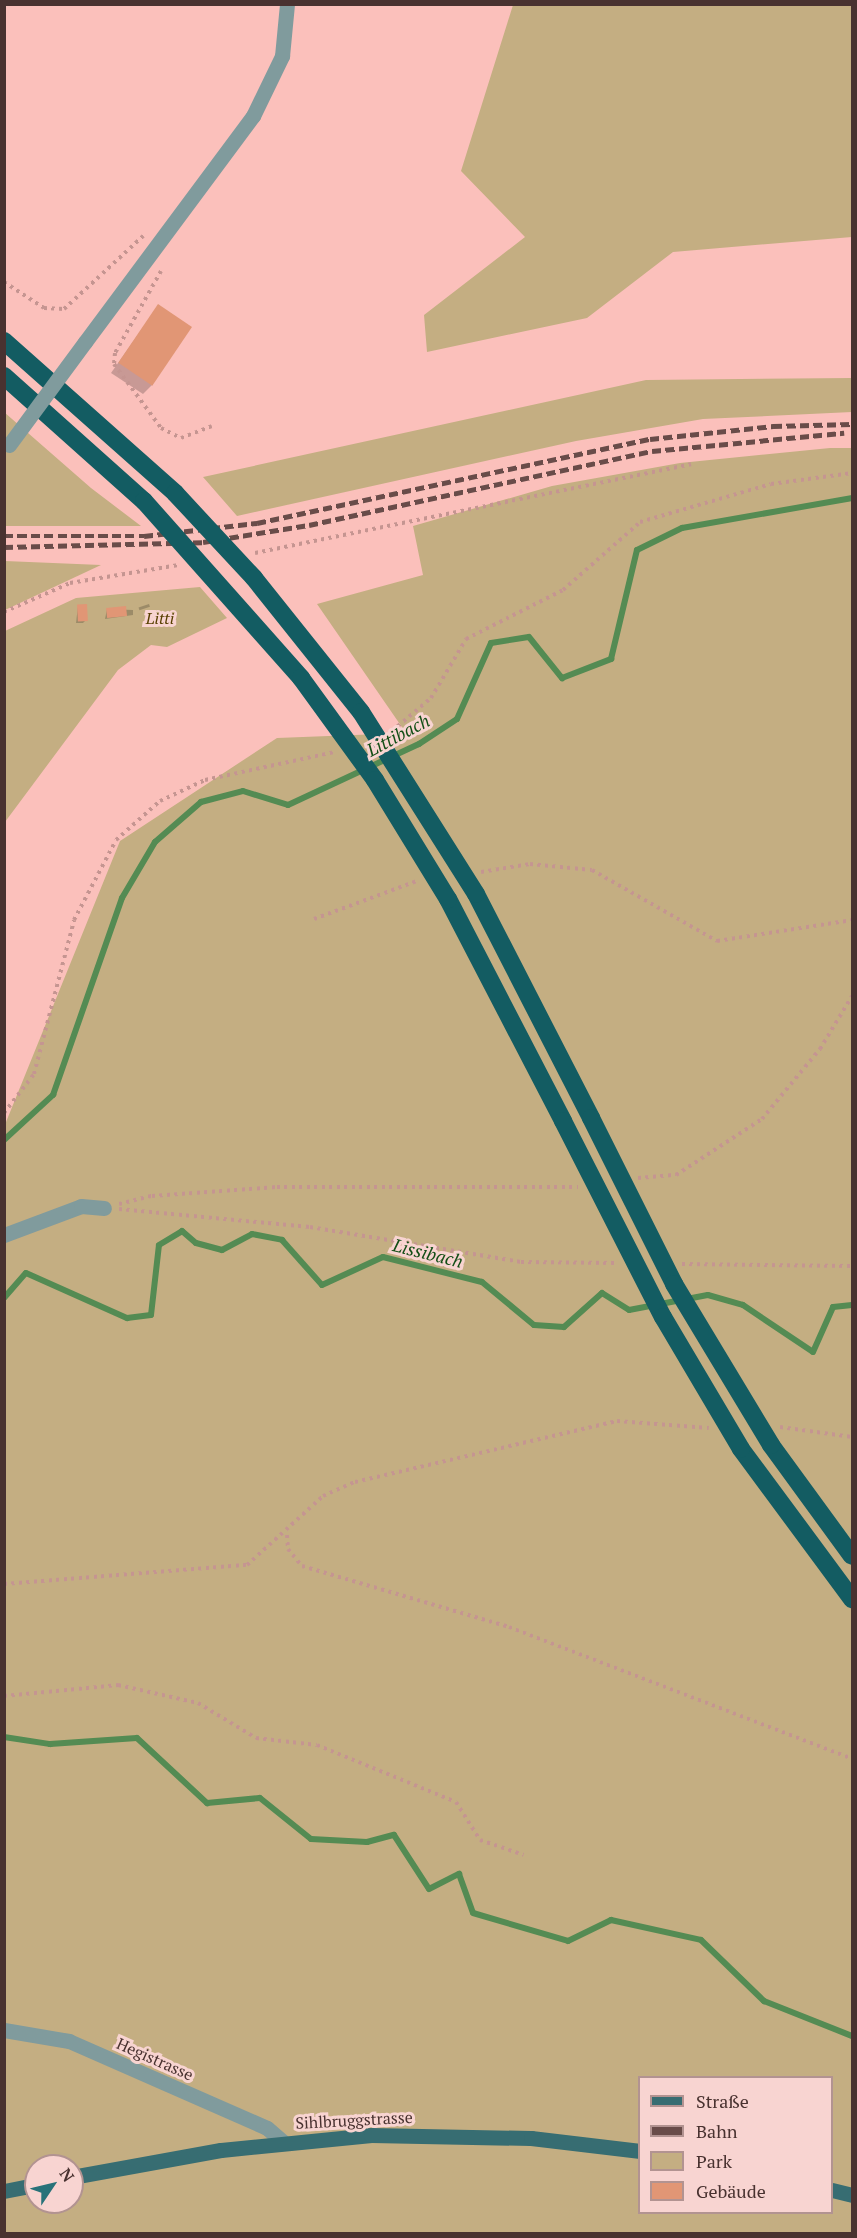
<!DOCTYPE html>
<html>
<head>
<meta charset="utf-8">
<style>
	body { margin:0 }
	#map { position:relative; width:857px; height:2238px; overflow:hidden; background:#fbc0bb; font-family:"PT Serif",serif }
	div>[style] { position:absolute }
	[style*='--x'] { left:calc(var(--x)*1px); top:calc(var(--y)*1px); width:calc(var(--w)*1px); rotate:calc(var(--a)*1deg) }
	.green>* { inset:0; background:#c4ae82 }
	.shadow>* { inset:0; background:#0003; transform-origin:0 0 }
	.stream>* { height:6px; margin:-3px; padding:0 3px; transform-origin:3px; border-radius:3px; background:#548b53 }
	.building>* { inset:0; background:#e19675; transform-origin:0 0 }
	.path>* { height:4px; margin-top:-2px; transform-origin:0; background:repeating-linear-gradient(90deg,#c59591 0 3px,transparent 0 7.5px) }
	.minor>* { height:15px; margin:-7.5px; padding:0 7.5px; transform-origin:7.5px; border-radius:7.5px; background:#809b9d }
	.primary>* { height:15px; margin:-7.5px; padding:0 7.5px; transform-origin:7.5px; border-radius:7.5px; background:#376d72 }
	.motorway>* { height:18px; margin:-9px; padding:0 9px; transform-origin:9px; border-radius:9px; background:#135c62 }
	.rail>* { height:4.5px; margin-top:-2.25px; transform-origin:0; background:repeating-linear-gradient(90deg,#694c49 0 9px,transparent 0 13.5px) }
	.minor-bridge>* { height:15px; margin:-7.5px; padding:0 7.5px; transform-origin:7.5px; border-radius:7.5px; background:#809b9d }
	.motorway-bridge>* { height:18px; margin:-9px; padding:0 9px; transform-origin:9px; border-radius:9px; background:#135c62 }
	span { translate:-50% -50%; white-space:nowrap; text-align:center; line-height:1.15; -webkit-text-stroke:6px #f8d4d1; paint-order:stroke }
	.park-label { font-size:16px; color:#583f00; font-style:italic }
	.street-label { font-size:16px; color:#493230 }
	.water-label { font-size:18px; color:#134e16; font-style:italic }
	.frame { position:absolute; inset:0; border:6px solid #493230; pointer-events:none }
	.legend { position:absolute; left:638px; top:2076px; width:195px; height:138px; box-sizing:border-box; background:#f8d4d1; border:2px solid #b29391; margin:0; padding:8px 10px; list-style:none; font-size:18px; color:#493230 }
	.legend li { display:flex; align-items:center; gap:12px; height:30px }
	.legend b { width:30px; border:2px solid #b29391 }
	.north { position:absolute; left:24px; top:2154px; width:60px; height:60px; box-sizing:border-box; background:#f8d4d1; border:2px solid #b29391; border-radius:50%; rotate:55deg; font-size:16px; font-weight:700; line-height:24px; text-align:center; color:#493230 }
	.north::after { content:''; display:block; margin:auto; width:21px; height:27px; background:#287279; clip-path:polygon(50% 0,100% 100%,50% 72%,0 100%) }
</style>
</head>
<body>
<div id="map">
	<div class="green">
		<i style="clip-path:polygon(513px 5px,852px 5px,852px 237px,673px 252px,587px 318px,427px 352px,424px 315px,525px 237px,461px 171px)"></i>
		<i style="clip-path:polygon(852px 378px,852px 412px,703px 419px,576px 441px,237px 516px,203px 477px,646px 380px)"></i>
		<i style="clip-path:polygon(4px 412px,91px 488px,141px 526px,5px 526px)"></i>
		<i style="clip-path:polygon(evenodd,830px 448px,852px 448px,852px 2233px,5px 2233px,4px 1127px,120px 841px,277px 738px,406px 733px,317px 604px,423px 575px,413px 526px,552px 486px,680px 463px,830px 448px,640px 2078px,832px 2078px,832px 2212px,640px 2212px,640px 2078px,830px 448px,36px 2166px,72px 2166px,72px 2202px,36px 2202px,36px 2166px)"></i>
		<i style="clip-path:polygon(5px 561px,101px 565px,5px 610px)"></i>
		<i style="clip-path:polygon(200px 587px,227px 618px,167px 647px,151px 645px,118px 670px,5px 822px,5px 631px,76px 598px)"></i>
	</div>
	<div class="shadow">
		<i style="clip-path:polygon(158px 306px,152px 385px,143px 394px,111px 373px)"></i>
		<i style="left:149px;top:604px;width:3px;height:11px;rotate:72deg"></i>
		<i style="clip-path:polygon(78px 606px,86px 620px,83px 623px,76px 623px)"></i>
		<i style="clip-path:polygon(107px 609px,133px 610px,133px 615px,105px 619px)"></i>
	</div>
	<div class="stream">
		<i style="--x:4;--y:1140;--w:67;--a:-42.6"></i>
		<i style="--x:53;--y:1095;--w:209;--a:-70.7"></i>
		<i style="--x:122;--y:898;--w:65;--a:-59.5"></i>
		<i style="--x:155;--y:842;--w:61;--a:-41"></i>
		<i style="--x:201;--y:802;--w:43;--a:-14.7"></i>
		<i style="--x:243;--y:791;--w:47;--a:17.3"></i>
		<i style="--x:288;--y:805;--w:145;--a:-25"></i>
		<i style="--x:419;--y:744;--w:45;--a:-33.3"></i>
		<i style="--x:457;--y:719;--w:83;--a:-65.9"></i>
		<i style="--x:491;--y:643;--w:38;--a:-9"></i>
		<i style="--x:529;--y:637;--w:53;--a:51.2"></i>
		<i style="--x:562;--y:678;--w:53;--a:-21.2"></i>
		<i style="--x:611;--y:659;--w:112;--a:-76.6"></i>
		<i style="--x:637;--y:550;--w:50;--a:-26.1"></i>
		<i style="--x:682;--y:528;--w:173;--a:-10"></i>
		<i style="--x:4;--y:1298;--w:33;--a:-49"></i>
		<i style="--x:26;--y:1273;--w:111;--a:24"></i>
		<i style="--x:127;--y:1318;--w:24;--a:-7"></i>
		<i style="--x:151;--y:1315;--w:70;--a:-83.5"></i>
		<i style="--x:159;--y:1245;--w:27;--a:-31"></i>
		<i style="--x:182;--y:1231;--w:18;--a:41"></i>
		<i style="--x:196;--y:1243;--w:27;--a:15"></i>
		<i style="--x:222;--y:1250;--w:34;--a:-28"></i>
		<i style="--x:252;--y:1234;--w:31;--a:11"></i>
		<i style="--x:282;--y:1240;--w:60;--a:48.4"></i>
		<i style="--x:322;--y:1285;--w:67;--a:-24.7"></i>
		<i style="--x:383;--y:1257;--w:102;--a:14.2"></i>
		<i style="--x:482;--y:1282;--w:67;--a:39.6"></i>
		<i style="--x:534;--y:1325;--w:30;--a:4"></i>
		<i style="--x:564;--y:1327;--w:51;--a:-41.8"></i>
		<i style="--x:602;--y:1293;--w:32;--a:32"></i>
		<i style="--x:629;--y:1310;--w:80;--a:-10.8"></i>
		<i style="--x:708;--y:1295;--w:36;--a:16"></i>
		<i style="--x:743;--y:1305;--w:84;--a:33.9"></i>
		<i style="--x:813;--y:1352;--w:49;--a:-66"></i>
		<i style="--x:833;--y:1307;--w:19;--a:-6"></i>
		<i style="--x:4;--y:1737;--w:47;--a:8.7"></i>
		<i style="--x:50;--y:1744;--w:87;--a:-3.9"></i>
		<i style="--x:137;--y:1738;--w:96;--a:42.9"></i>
		<i style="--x:207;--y:1803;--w:53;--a:-5.4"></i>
		<i style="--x:260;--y:1798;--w:65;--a:38.8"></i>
		<i style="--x:311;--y:1839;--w:56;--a:3.1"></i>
		<i style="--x:367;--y:1842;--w:28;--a:-15"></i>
		<i style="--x:394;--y:1835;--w:64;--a:57.1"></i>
		<i style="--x:429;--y:1889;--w:34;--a:-27"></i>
		<i style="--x:459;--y:1874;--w:41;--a:70.3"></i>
		<i style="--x:473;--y:1913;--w:99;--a:16.4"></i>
		<i style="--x:568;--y:1941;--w:48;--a:-26"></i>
		<i style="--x:611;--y:1920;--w:92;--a:12.5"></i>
		<i style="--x:701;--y:1940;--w:88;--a:44.1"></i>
		<i style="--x:764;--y:2001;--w:95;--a:21.7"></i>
	</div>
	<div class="building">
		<i style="left:158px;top:304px;width:41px;height:71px;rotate:34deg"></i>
		<i style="left:87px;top:604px;width:17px;height:10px;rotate:87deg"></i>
		<i style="left:126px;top:606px;width:10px;height:20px;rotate:84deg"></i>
	</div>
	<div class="path">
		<i style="--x:161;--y:271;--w:94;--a:119.3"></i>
		<i style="--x:115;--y:353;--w:11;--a:95"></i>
		<i style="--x:114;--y:364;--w:79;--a:53.7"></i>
		<i style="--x:161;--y:428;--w:22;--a:27"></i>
		<i style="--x:181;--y:438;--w:33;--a:-21"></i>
		<i style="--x:4;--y:282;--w:48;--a:33"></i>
		<i style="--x:44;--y:308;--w:20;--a:3"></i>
		<i style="--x:64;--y:309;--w:108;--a:-42.7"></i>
		<i style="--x:255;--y:553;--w:445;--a:-11.5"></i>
		<i style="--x:4;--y:612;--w:72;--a:-23.7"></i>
		<i style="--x:70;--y:583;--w:110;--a:-9.4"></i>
		<i style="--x:392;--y:731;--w:51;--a:-40.2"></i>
		<i style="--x:431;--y:698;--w:69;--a:-59.3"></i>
		<i style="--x:466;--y:639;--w:109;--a:-26.8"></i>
		<i style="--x:563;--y:590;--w:103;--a:-41.4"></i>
		<i style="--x:640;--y:522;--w:136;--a:-16.2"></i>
		<i style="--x:771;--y:484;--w:82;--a:-7.7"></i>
		<i style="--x:481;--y:872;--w:50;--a:-9.3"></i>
		<i style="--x:530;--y:864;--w:62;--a:5.5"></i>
		<i style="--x:592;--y:870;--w:144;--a:29.6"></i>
		<i style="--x:717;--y:941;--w:137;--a:-8.8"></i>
		<i style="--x:314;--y:919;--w:110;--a:-20.3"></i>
		<i style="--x:4;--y:1113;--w:49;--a:-52.4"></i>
		<i style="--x:34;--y:1074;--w:159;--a:-75.4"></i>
		<i style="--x:74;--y:920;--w:90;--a:-62.3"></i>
		<i style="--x:116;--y:840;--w:59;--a:-41.6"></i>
		<i style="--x:160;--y:801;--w:50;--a:-25"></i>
		<i style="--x:205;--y:780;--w:132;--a:-12.2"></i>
		<i style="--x:638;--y:1178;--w:38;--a:-5"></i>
		<i style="--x:676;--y:1175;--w:103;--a:-33.1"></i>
		<i style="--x:762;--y:1119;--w:91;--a:-50.4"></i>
		<i style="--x:820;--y:1049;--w:62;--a:-58.9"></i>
		<i style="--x:119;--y:1204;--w:34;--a:-14"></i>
		<i style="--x:152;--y:1196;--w:125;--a:-4.1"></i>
		<i style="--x:277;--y:1187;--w:301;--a:0"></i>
		<i style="--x:119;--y:1209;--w:192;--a:5.4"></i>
		<i style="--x:310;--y:1227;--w:214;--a:9.4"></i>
		<i style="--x:521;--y:1262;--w:97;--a:0.6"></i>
		<i style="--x:682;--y:1264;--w:170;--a:0.7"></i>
		<i style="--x:780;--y:1427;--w:73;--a:7.9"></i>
		<i style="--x:287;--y:1535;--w:14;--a:86"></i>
		<i style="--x:288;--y:1549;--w:22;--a:51"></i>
		<i style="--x:302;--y:1566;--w:216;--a:16.4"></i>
		<i style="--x:509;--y:1627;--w:368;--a:21"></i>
		<i style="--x:4;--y:1584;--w:244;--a:-4.5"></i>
		<i style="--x:247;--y:1565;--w:103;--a:-42.2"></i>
		<i style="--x:323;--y:1496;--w:35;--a:-24"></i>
		<i style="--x:355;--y:1482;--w:269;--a:-13.1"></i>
		<i style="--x:617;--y:1421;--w:92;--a:4.4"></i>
		<i style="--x:4;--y:1696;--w:115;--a:-5.5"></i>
		<i style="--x:118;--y:1685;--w:82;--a:12.7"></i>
		<i style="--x:198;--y:1703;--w:68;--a:31.1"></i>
		<i style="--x:256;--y:1738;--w:61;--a:6.5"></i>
		<i style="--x:317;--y:1745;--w:150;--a:22.3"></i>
		<i style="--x:456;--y:1802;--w:45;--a:57.7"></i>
		<i style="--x:480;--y:1840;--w:46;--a:18.8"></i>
	</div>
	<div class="minor">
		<i style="--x:85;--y:342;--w:282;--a:-53.4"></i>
		<i style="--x:253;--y:116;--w:67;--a:-64.2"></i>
		<i style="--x:282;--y:56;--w:52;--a:-84.5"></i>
		<i style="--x:4;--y:1235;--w:82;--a:-20.6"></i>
		<i style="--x:81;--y:1206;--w:23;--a:5"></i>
		<i style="--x:4;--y:2030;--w:66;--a:9.6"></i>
		<i style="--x:69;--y:2041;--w:216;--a:23.7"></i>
		<i style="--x:267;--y:2128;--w:21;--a:41"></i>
	</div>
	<div class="primary">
		<i style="--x:72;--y:2177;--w:151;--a:-10.3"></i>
		<i style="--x:221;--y:2150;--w:151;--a:-5.7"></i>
		<i style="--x:371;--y:2135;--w:160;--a:1.1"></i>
		<i style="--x:531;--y:2138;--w:110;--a:6.8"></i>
		<i style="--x:832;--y:2190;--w:21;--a:14"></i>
		<i style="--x:4;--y:2191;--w:33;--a:-11"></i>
	</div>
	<div class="motorway">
		<i style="--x:4;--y:341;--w:229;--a:41.6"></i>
		<i style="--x:4;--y:376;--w:188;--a:41.8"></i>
		<i style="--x:476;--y:894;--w:252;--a:62.8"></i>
		<i style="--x:448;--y:899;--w:250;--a:62.6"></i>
		<i style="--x:771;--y:1445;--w:137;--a:53.9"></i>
		<i style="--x:741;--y:1449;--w:187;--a:53.5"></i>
	</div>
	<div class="rail">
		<i style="--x:4;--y:536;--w:140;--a:0"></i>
		<i style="--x:144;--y:536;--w:114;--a:-6.6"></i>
		<i style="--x:257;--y:523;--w:402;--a:-12.1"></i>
		<i style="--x:650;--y:439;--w:124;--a:-6"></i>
		<i style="--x:773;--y:426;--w:79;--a:-1.5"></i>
		<i style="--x:4;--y:547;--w:199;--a:-1.4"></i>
		<i style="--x:203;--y:542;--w:107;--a:-9.1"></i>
		<i style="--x:309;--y:525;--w:351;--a:-12.2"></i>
		<i style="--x:652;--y:451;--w:193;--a:-5.4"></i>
	</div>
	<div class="minor-bridge">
		<i style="--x:9;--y:445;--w:128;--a:-53.6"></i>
	</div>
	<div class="motorway-bridge">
		<i style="--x:175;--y:493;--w:116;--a:47.1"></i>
		<i style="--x:254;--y:578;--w:171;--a:51.4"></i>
		<i style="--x:361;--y:712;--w:215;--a:57.7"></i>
		<i style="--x:144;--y:501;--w:237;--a:48.4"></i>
		<i style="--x:301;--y:678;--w:126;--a:54"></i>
		<i style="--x:375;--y:780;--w:140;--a:58.5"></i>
		<i style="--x:591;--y:1118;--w:186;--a:63.4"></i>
		<i style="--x:674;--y:1284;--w:188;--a:58.9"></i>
		<i style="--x:563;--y:1121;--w:220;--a:63"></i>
		<i style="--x:663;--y:1317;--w:153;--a:59.4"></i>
	</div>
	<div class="park-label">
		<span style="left:160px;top:618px">Litti</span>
	</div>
	<div class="street-label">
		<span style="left:155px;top:2059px;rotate:24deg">Hegistrasse</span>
		<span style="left:354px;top:2120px;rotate:-3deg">Sihlbruggstrasse</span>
	</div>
	<div class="water-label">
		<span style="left:398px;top:735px;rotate:-28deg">Littibach</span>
		<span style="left:428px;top:1253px;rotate:14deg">Lissibach</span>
	</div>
	<div class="frame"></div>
	<ul class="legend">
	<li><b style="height:8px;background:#376d72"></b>Straße</li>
	<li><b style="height:8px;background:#694c49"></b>Bahn</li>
	<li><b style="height:16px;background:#c4ae82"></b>Park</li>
	<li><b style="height:16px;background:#e19675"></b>Gebäude</li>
	</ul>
	<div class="north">N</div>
</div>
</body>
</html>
